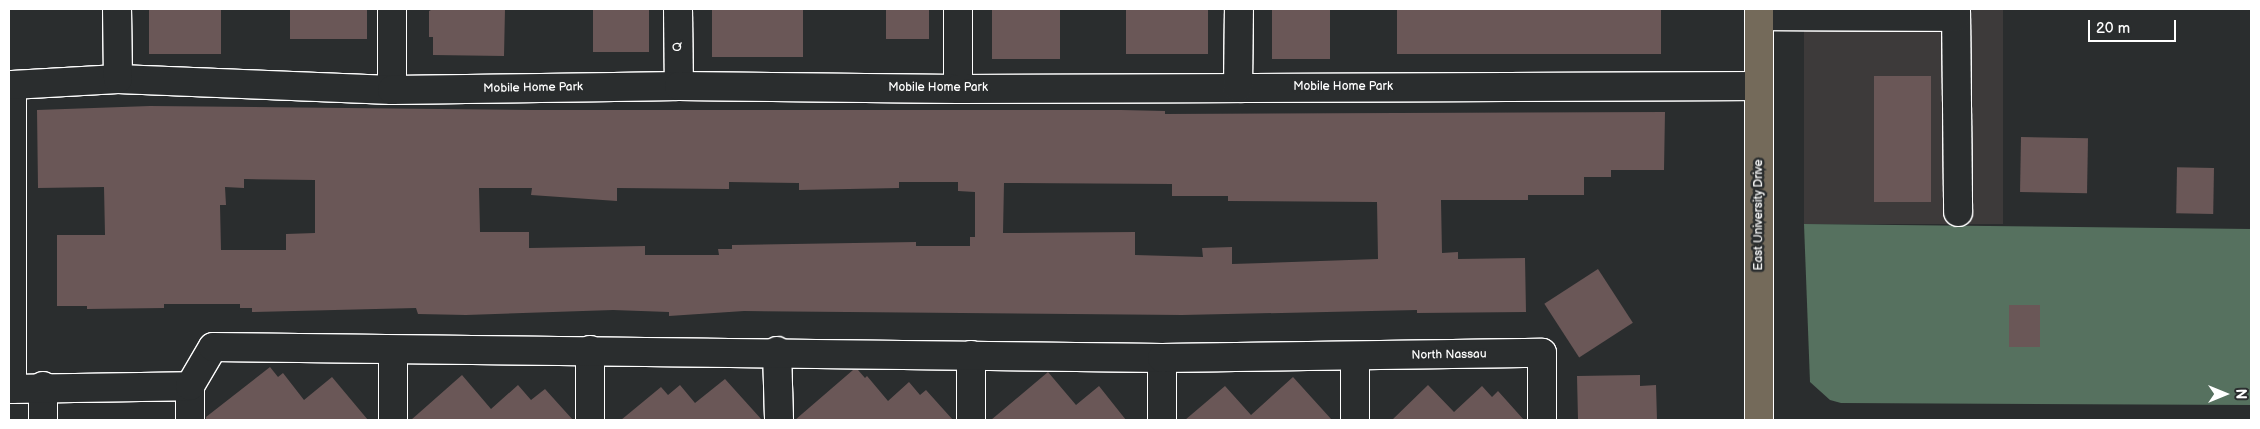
<!DOCTYPE html>
<html>
<head>
<meta charset="utf-8">
<style>
	body { margin:0 }
	#map { position:relative; width:2260px; height:429px; overflow:hidden; background:#2a2d2e; font-family:"Balsamiq Sans",sans-serif }
	div>[style] { position:absolute }
	[style*='--x'] { left:calc(var(--x)*1px); top:calc(var(--y)*1px); width:calc(var(--w)*1px); rotate:calc(var(--a)*1deg) }
	.built>* { inset:0; background:#3d3a3a; transform-origin:0 0 }
	.green>* { inset:0; background:#56715f }
	.building>* { inset:0; background:#6a5757; transform-origin:0 0 }
	.roads { filter:drop-shadow(1px 0 #fff) drop-shadow(-1px 0 #fff) drop-shadow(0 1px #fff) drop-shadow(0 -1px #fff) }
	.minor>* { height:28px; margin:-14px; padding:0 14px; transform-origin:14px; border-radius:14px; background:#2a2d2e }
	.major>* { height:28px; margin:-14px; padding:0 14px; transform-origin:14px; border-radius:14px; background:#746a5a }
	span { translate:-50% -50%; white-space:nowrap; text-align:center; line-height:1.15; -webkit-text-stroke:5px #2a2d2e; paint-order:stroke }
	.street-label { font-size:12px; color:#fff }
	.frame { position:absolute; inset:0; border:10px solid #fff; pointer-events:none }
	.north { position:absolute; left:2200px; top:369px; width:50px; height:50px; -webkit-text-stroke:4px #2a2d2e; paint-order:stroke; rotate:90deg; font-size:14px; font-weight:700; line-height:20px; text-align:center; color:#fff }
	.north::after { content:''; display:block; margin:auto; width:18px; height:22px; background:#fff; clip-path:polygon(50% 0,100% 100%,50% 72%,0 100%) }
	.scale { position:absolute; left:2088px; top:20px; width:88px; height:22px; box-sizing:border-box; border:2px solid #fff; border-top:0; padding-left:6px; font-size:15px; line-height:18px; white-space:nowrap; color:#fff; -webkit-text-stroke:4px #2a2d2e; paint-order:stroke }
</style>
</head>
<body>
<div id="map">
	<div class="built">
		<i style="left:1804px;top:9px;width:199px;height:215px"></i>
	</div>
	<div class="green">
		<i style="clip-path:polygon(1804px 224px,2251px 229px,2251px 405px,1841px 403px,1830px 400px,1810px 382px)"></i>
	</div>
	<div class="building">
		<i style="left:149px;top:9px;width:72px;height:45px"></i>
		<i style="left:290px;top:9px;width:77px;height:30px"></i>
		<i style="clip-path:polygon(433px 9px,505px 9px,504px 56px,433px 55px,433px 37px,429px 37px,429px 11px)"></i>
		<i style="left:593px;top:9px;width:56px;height:43px"></i>
		<i style="left:886px;top:9px;width:43px;height:30px"></i>
		<i style="left:992px;top:9px;width:68px;height:50px"></i>
		<i style="left:1126px;top:9px;width:82px;height:45px"></i>
		<i style="left:1272px;top:9px;width:58px;height:50px"></i>
		<i style="left:1661px;top:9px;width:45px;height:264px;rotate:90deg"></i>
		<i style="left:712px;top:10px;width:91px;height:47px"></i>
		<i style="left:1931px;top:76px;width:126px;height:57px;rotate:90deg"></i>
		<i style="clip-path:polygon(evenodd,150px 106px,532px 110px,1121px 110px,1165px 111px,1165px 114px,1665px 112px,1664px 170px,1611px 170px,1611px 177px,1584px 177px,1584px 195px,1528px 195px,1528px 200px,1441px 200px,1442px 253px,1458px 252px,1458px 259px,1525px 258px,1526px 312px,1417px 313px,1417px 310px,1182px 315px,744px 311px,669px 316px,669px 312px,613px 310px,466px 315px,418px 314px,416px 308px,252px 312px,252px 308px,240px 308px,240px 304px,164px 304px,164px 308px,87px 309px,87px 306px,57px 306px,57px 235px,105px 235px,104px 187px,38px 188px,37px 110px,150px 106px,244px 179px,315px 180px,315px 233px,286px 234px,286px 250px,221px 250px,220px 205px,226px 205px,225px 187px,244px 188px,244px 179px,150px 106px,729px 182px,799px 183px,799px 190px,899px 188px,899px 182px,958px 182px,958px 191px,975px 192px,975px 237px,970px 237px,970px 246px,916px 246px,916px 242px,732px 245px,732px 249px,718px 249px,719px 255px,645px 255px,645px 246px,529px 248px,529px 232px,480px 232px,479px 188px,532px 188px,531px 195px,617px 201px,617px 188px,729px 189px,729px 182px,150px 106px,1004px 183px,1172px 184px,1172px 196px,1228px 196px,1228px 201px,1377px 202px,1378px 259px,1232px 264px,1232px 247px,1202px 248px,1203px 257px,1135px 255px,1135px 232px,1003px 233px,1004px 183px)"></i>
		<i style="left:2021px;top:137px;width:67px;height:55px;rotate:1deg"></i>
		<i style="left:2214px;top:168px;width:46px;height:37px;rotate:91deg"></i>
		<i style="left:1598px;top:269px;width:64px;height:64px;rotate:57deg"></i>
		<i style="left:2009px;top:305px;width:31px;height:42px"></i>
		<i style="clip-path:polygon(270px 367px,278px 377px,283px 373px,304px 400px,332px 377px,368px 420px,206px 420px,206px 417px)"></i>
		<i style="clip-path:polygon(853px 370px,858px 370px,865px 378px,867px 376px,888px 401px,909px 382px,920px 395px,926px 390px,953px 420px,795px 420px)"></i>
		<i style="clip-path:polygon(1048px 372px,1076px 405px,1099px 386px,1126px 420px,991px 420px)"></i>
		<i style="clip-path:polygon(462px 375px,491px 409px,518px 385px,531px 400px,545px 389px,573px 420px,411px 420px)"></i>
		<i style="clip-path:polygon(1640px 375px,1640px 386px,1656px 385px,1657px 420px,1578px 420px,1577px 376px)"></i>
		<i style="clip-path:polygon(1293px 377px,1332px 420px,1185px 420px,1225px 386px,1251px 415px)"></i>
		<i style="clip-path:polygon(725px 379px,762px 420px,621px 420px,661px 387px,668px 395px,680px 385px,695px 403px)"></i>
		<i style="clip-path:polygon(1428px 385px,1454px 412px,1482px 386px,1492px 397px,1498px 391px,1524px 420px,1392px 420px)"></i>
	</div>
	<div class="roads">
		<div class="minor">
			<i style="--x:392;--y:9;--w:81;--a:90"></i>
			<i style="--x:678;--y:9;--w:77;--a:89.3"></i>
			<i style="--x:958;--y:9;--w:80;--a:90"></i>
			<i style="--x:1956;--y:9;--w:203;--a:89.4"></i>
			<i style="--x:1759;--y:16;--w:197;--a:0.3"></i>
			<i style="--x:118;--y:79;--w:274;--a:2.3"></i>
			<i style="--x:392;--y:90;--w:287;--a:-0.8"></i>
			<i style="--x:679;--y:86;--w:279;--a:0.6"></i>
			<i style="--x:958;--y:89;--w:801;--a:-0.21"></i>
			<i style="--x:1238;--y:88;--w:79;--a:-89.3"></i>
			<i style="--x:590;--y:350;--w:70;--a:90"></i>
			<i style="--x:777;--y:351;--w:69;--a:88.3"></i>
			<i style="--x:971;--y:355;--w:65;--a:90"></i>
			<i style="--x:1162;--y:358;--w:62;--a:90"></i>
			<i style="--x:43;--y:386;--w:34;--a:90"></i>
			<i style="--x:190;--y:386;--w:34;--a:90"></i>
			<i style="--x:9;--y:389;--w:181;--a:-0.9"></i>
			<i style="--x:190;--y:386;--w:45;--a:-59.5"></i>
			<i style="--x:213;--y:347;--w:949;--a:0.66"></i>
			<i style="--x:1162;--y:358;--w:380;--a:-0.8"></i>
			<i style="--x:1542;--y:353;--w:67;--a:90"></i>
			<i style="--x:12;--y:389;--w:304;--a:-90"></i>
			<i style="--x:12;--y:85;--w:106;--a:-3.2"></i>
			<i style="--x:118;--y:79;--w:70;--a:-90.8"></i>
			<i style="--x:393;--y:420;--w:70;--a:-90"></i>
			<i style="--x:1355;--y:420;--w:62;--a:-90"></i>
		</div>
		<div class="major">
			<i style="--x:1759;--y:9;--w:411;--a:90"></i>
		</div>
	</div>
	<div class="street-label">
		<span style="left:678px;top:47px;rotate:-91deg">Q</span>
		<span style="left:1343px;top:87px">Mobile Home Park</span>
		<span style="left:533px;top:88px;rotate:-1deg">Mobile Home Park</span>
		<span style="left:938px;top:88px">Mobile Home Park</span>
		<span style="left:1759px;top:215px;rotate:-90deg">East University Drive</span>
		<span style="left:1449px;top:355px;rotate:-1deg">North Nassau</span>
	</div>
	<div class="frame"></div>
	<div class="north">N</div>
	<div class="scale">20 m</div>
</div>
</body>
</html>
